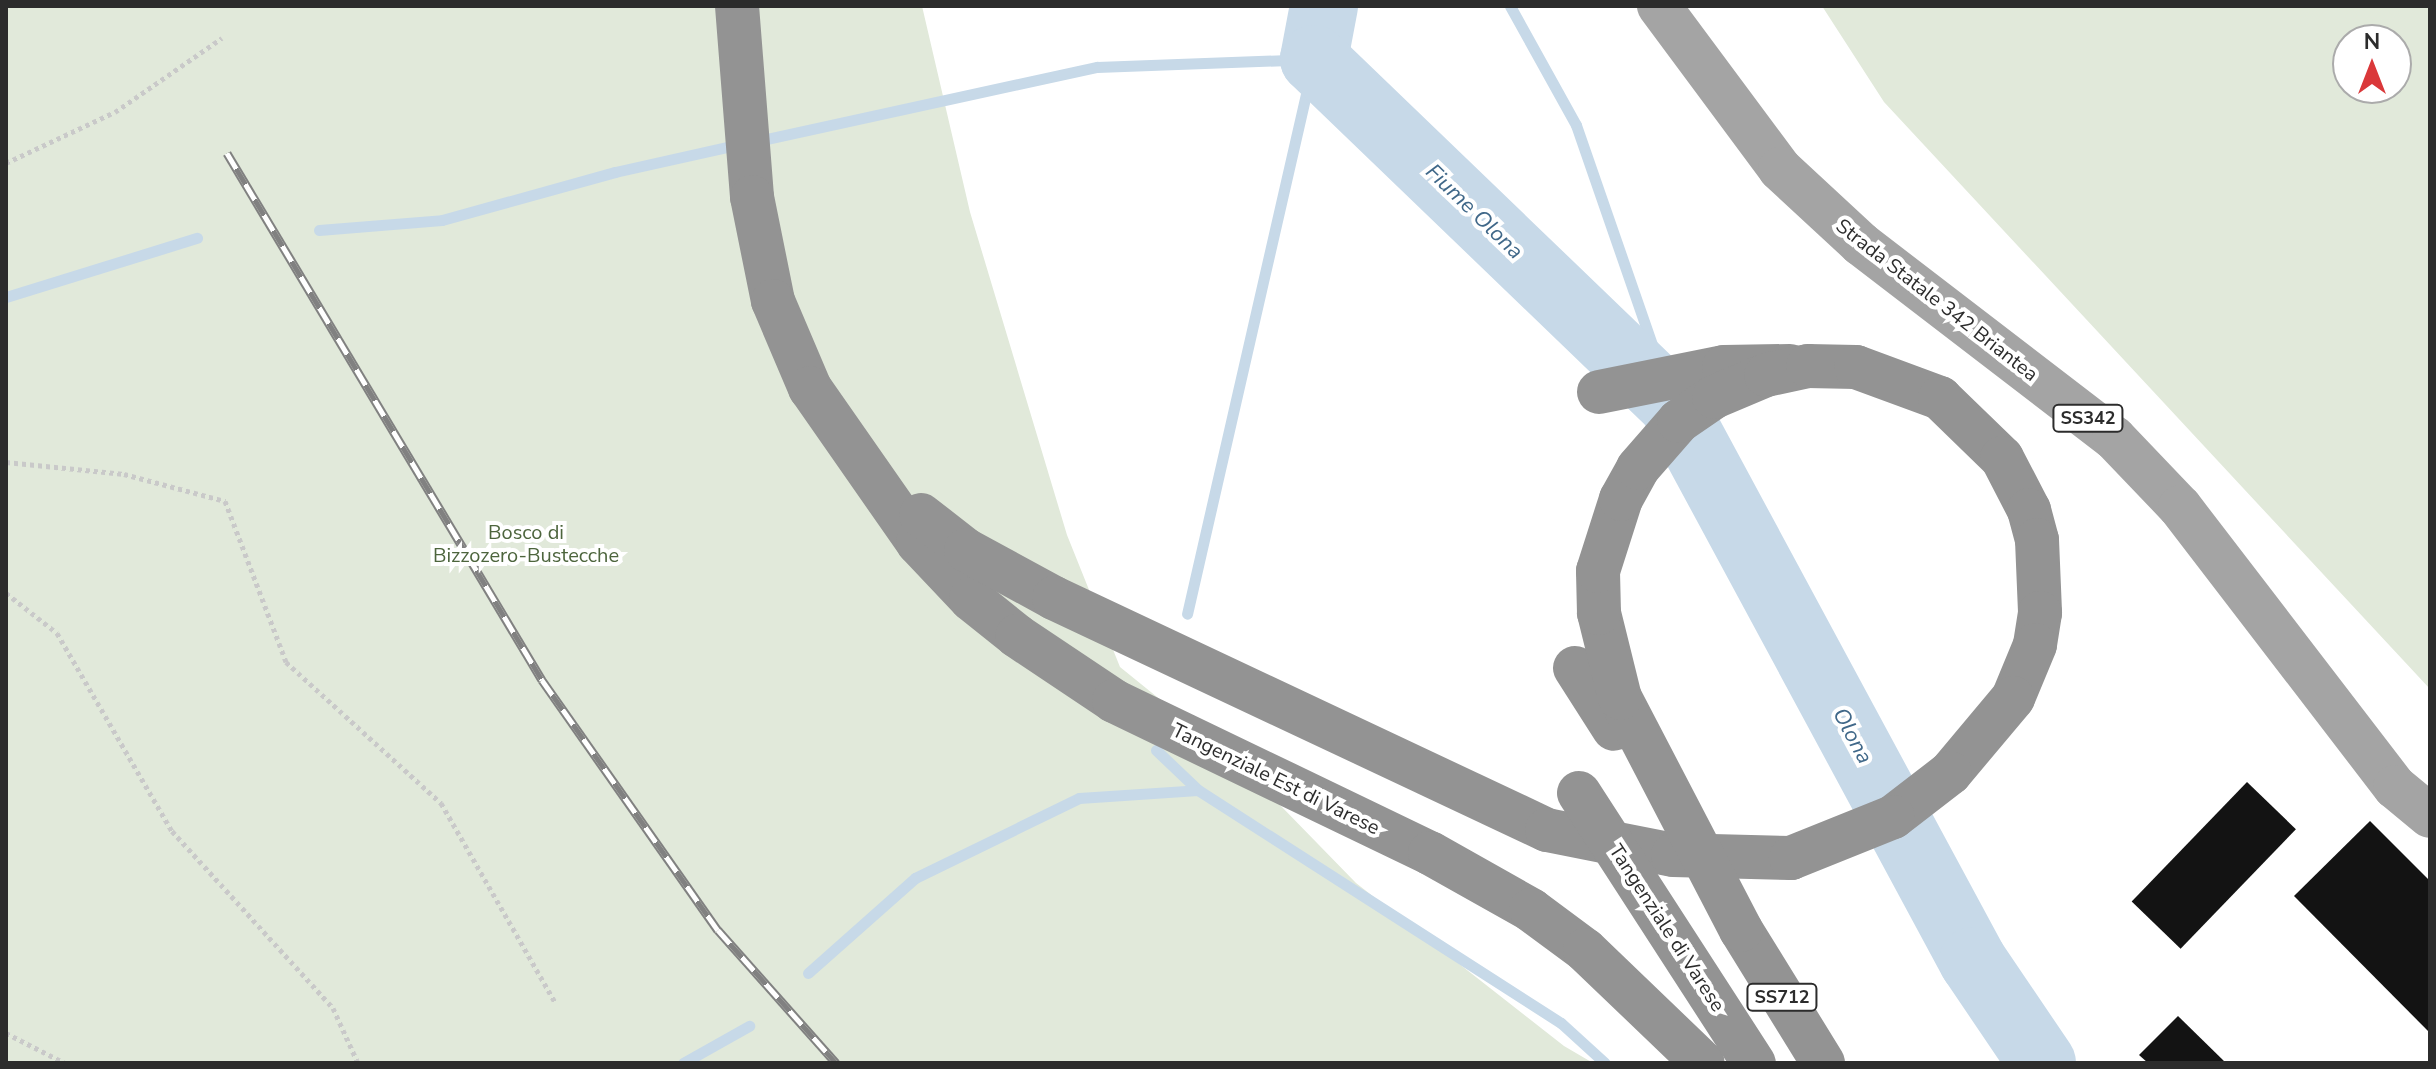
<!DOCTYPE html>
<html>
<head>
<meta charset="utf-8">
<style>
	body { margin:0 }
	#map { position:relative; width:2436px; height:1069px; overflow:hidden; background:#fff; font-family:"Nunito Sans",sans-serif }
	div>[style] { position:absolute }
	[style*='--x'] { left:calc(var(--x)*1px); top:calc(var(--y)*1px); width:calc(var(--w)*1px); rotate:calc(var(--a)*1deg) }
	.green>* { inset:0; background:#e1e9da }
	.stream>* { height:11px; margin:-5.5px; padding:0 5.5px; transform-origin:5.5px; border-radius:5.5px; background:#c7d9e8 }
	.river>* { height:68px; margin:-34px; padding:0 34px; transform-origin:34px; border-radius:34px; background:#c7d9e8 }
	.building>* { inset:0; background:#131313; transform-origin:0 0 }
	.path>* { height:5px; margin-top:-2.5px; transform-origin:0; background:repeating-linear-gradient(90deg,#c9c9c9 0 4px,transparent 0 8px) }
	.major>* { height:44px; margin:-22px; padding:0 22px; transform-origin:22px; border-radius:22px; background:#a4a4a4 }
	.highway>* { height:44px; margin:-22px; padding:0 22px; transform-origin:22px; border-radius:22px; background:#939393 }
	.rail>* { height:9px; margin-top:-4.5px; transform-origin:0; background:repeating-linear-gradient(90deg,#fff 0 18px,#818181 0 36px); box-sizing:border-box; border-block:2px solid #818181 }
	.highway-bridge>* { height:44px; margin:-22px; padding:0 22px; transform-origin:22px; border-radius:22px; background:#939393 }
	span { translate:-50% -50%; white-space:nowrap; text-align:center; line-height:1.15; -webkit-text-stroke:8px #fff; paint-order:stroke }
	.shield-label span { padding:2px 6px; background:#fff; border:2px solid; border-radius:6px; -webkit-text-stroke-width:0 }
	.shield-label { font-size:18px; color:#2c2c2c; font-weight:700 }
	.street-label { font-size:20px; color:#2c2c2c }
	.park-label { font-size:20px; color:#4d653d }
	.water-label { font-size:22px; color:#406889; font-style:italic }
	.frame { position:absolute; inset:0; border:8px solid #2c2c2c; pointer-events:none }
	.north { position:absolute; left:2332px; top:24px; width:80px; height:80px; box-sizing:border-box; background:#fff; border:2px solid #ababab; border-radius:50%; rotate:0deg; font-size:22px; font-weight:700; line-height:32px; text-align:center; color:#2c2c2c }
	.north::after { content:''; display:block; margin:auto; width:28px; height:36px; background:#da383a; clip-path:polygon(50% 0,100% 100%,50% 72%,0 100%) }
</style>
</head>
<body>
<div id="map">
	<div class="green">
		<i style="clip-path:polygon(6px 6px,922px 6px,970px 212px,1067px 535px,1120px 667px,1241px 765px,1356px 883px,1564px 1046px,1593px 1063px,6px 1063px)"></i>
		<i style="clip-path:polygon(evenodd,1822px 6px,2430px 6px,2430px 689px,1884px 102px,1822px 6px,2348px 40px,2396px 40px,2396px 88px,2348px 88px,2348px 40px)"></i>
	</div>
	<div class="stream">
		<i style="--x:1510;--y:6;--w:136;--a:61"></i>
		<i style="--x:1576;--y:125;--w:259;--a:70.9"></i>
		<i style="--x:757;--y:141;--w:348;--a:-12.3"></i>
		<i style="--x:1097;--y:67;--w:217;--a:-2.1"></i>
		<i style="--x:1314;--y:59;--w:569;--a:102.89"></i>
		<i style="--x:319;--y:230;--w:123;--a:-4.6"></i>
		<i style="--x:442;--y:220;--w:180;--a:-15.5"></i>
		<i style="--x:615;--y:172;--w:128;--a:-12.6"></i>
		<i style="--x:6;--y:297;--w:200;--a:-17.2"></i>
		<i style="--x:1156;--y:750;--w:58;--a:43.6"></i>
		<i style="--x:1198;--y:790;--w:431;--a:32.7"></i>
		<i style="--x:1561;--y:1023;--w:59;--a:42.3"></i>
		<i style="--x:808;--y:973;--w:143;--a:-41.6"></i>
		<i style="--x:915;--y:878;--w:182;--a:-26"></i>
		<i style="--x:1079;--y:798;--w:119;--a:-3.8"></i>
		<i style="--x:683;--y:1063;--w:76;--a:-29.3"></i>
	</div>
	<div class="river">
		<i style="--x:1324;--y:6;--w:54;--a:100.7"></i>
		<i style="--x:1314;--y:59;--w:496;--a:43.9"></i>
		<i style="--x:1672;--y:403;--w:634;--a:61.66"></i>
		<i style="--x:1973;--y:961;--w:123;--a:55.9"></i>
	</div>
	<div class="building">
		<i style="left:2247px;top:782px;width:68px;height:166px;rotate:44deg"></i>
		<i style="clip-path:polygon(2370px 821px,2430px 881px,2430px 1033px,2294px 896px)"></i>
		<i style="clip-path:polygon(2178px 1016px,2226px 1063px,2148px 1063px,2139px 1055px)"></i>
	</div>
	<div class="path">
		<i style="--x:6;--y:163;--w:120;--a:-25.1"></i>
		<i style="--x:115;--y:112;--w:130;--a:-34.7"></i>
		<i style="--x:6;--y:462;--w:119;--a:5.8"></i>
		<i style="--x:124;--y:474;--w:105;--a:15"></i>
		<i style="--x:225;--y:501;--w:172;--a:69.2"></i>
		<i style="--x:286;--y:662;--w:210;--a:42.3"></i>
		<i style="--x:441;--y:803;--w:229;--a:60.2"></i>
		<i style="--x:6;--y:593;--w:65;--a:38.1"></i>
		<i style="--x:57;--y:633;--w:229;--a:59.9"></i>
		<i style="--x:172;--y:831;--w:239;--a:47.7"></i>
		<i style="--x:333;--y:1008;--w:60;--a:65.6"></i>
		<i style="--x:6;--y:1033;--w:66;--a:27"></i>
	</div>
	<div class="major">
		<i style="--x:1659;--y:6;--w:203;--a:53.4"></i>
		<i style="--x:1780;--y:169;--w:110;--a:42.8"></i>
		<i style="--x:1861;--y:244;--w:319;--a:37.5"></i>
		<i style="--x:2114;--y:438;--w:95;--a:46.3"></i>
		<i style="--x:2180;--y:507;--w:353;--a:52.5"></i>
		<i style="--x:2395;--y:787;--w:45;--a:39.6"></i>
	</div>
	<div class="highway">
		<i style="--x:737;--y:6;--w:192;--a:85.5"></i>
		<i style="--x:752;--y:197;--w:106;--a:78.6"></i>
		<i style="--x:773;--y:301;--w:95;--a:67"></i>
		<i style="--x:810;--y:388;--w:189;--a:55.1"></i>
		<i style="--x:918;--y:543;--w:77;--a:46.6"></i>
		<i style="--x:971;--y:599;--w:59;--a:38.8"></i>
		<i style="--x:1017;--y:636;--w:117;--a:33.8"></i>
		<i style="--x:1114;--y:701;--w:351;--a:25.7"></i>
		<i style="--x:1430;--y:853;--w:116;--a:29.4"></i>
		<i style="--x:1531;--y:910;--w:67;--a:36.5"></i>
		<i style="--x:1585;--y:950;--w:163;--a:43.8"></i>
		<i style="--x:1599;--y:392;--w:127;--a:-11.3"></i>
		<i style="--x:1724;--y:367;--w:66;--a:-0.9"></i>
		<i style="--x:921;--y:515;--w:57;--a:37.9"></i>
		<i style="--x:966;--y:550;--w:100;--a:28.6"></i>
		<i style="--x:1054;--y:598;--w:545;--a:25.2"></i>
		<i style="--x:1547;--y:830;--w:128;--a:11.2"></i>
		<i style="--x:1673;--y:855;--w:118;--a:1.5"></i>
		<i style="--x:1741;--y:930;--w:156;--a:58.3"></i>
	</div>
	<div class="rail">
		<i style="--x:227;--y:153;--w:614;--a:59.13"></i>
		<i style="--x:542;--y:680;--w:306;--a:54.9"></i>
		<i style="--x:718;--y:930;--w:178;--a:48.4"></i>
	</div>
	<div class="highway-bridge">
		<i style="--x:1575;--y:668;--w:72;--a:57.4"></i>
		<i style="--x:1579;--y:793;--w:322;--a:57.1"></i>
		<i style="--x:1741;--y:930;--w:262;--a:-117.5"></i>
		<i style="--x:1620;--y:698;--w:88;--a:-103.9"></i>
		<i style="--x:1599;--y:613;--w:42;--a:-91.4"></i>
		<i style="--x:1598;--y:571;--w:76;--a:-72.3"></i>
		<i style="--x:1621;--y:499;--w:35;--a:-61"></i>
		<i style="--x:1638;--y:468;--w:62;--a:-48.9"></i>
		<i style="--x:1679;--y:421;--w:42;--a:-34.4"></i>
		<i style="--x:1714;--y:397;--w:56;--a:-22.9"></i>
		<i style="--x:1766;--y:375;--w:43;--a:-12.1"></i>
		<i style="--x:1808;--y:366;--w:48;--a:1.2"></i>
		<i style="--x:1856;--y:367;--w:90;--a:20.3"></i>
		<i style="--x:1940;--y:398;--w:86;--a:44.1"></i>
		<i style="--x:2002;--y:458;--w:59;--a:62.6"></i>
		<i style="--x:2029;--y:510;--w:31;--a:75"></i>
		<i style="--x:2037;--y:540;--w:73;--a:87.6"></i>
		<i style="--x:2040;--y:613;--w:32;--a:99"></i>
		<i style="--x:2035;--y:645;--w:57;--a:112.5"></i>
		<i style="--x:2013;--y:698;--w:98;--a:130"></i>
		<i style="--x:1950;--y:773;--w:72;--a:142.3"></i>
		<i style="--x:1893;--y:817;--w:110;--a:158.1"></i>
	</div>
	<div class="shield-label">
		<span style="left:2088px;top:418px">SS342</span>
		<span style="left:1782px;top:997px">SS712</span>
	</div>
	<div class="street-label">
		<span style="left:1937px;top:300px;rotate:38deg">Strada Statale 342 Briantea</span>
		<span style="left:1276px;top:779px;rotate:26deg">Tangenziale Est di Varese</span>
		<span style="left:1667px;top:928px;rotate:57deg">Tangenziale di Varese</span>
	</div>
	<div class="park-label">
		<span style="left:526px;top:544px">Bosco di<br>Bizzozero-Bustecche</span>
	</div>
	<div class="water-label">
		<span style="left:1474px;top:212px;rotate:44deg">Fiume Olona</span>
		<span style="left:1852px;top:736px;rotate:62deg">Olona</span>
	</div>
	<div class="frame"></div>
	<div class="north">N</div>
</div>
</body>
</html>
